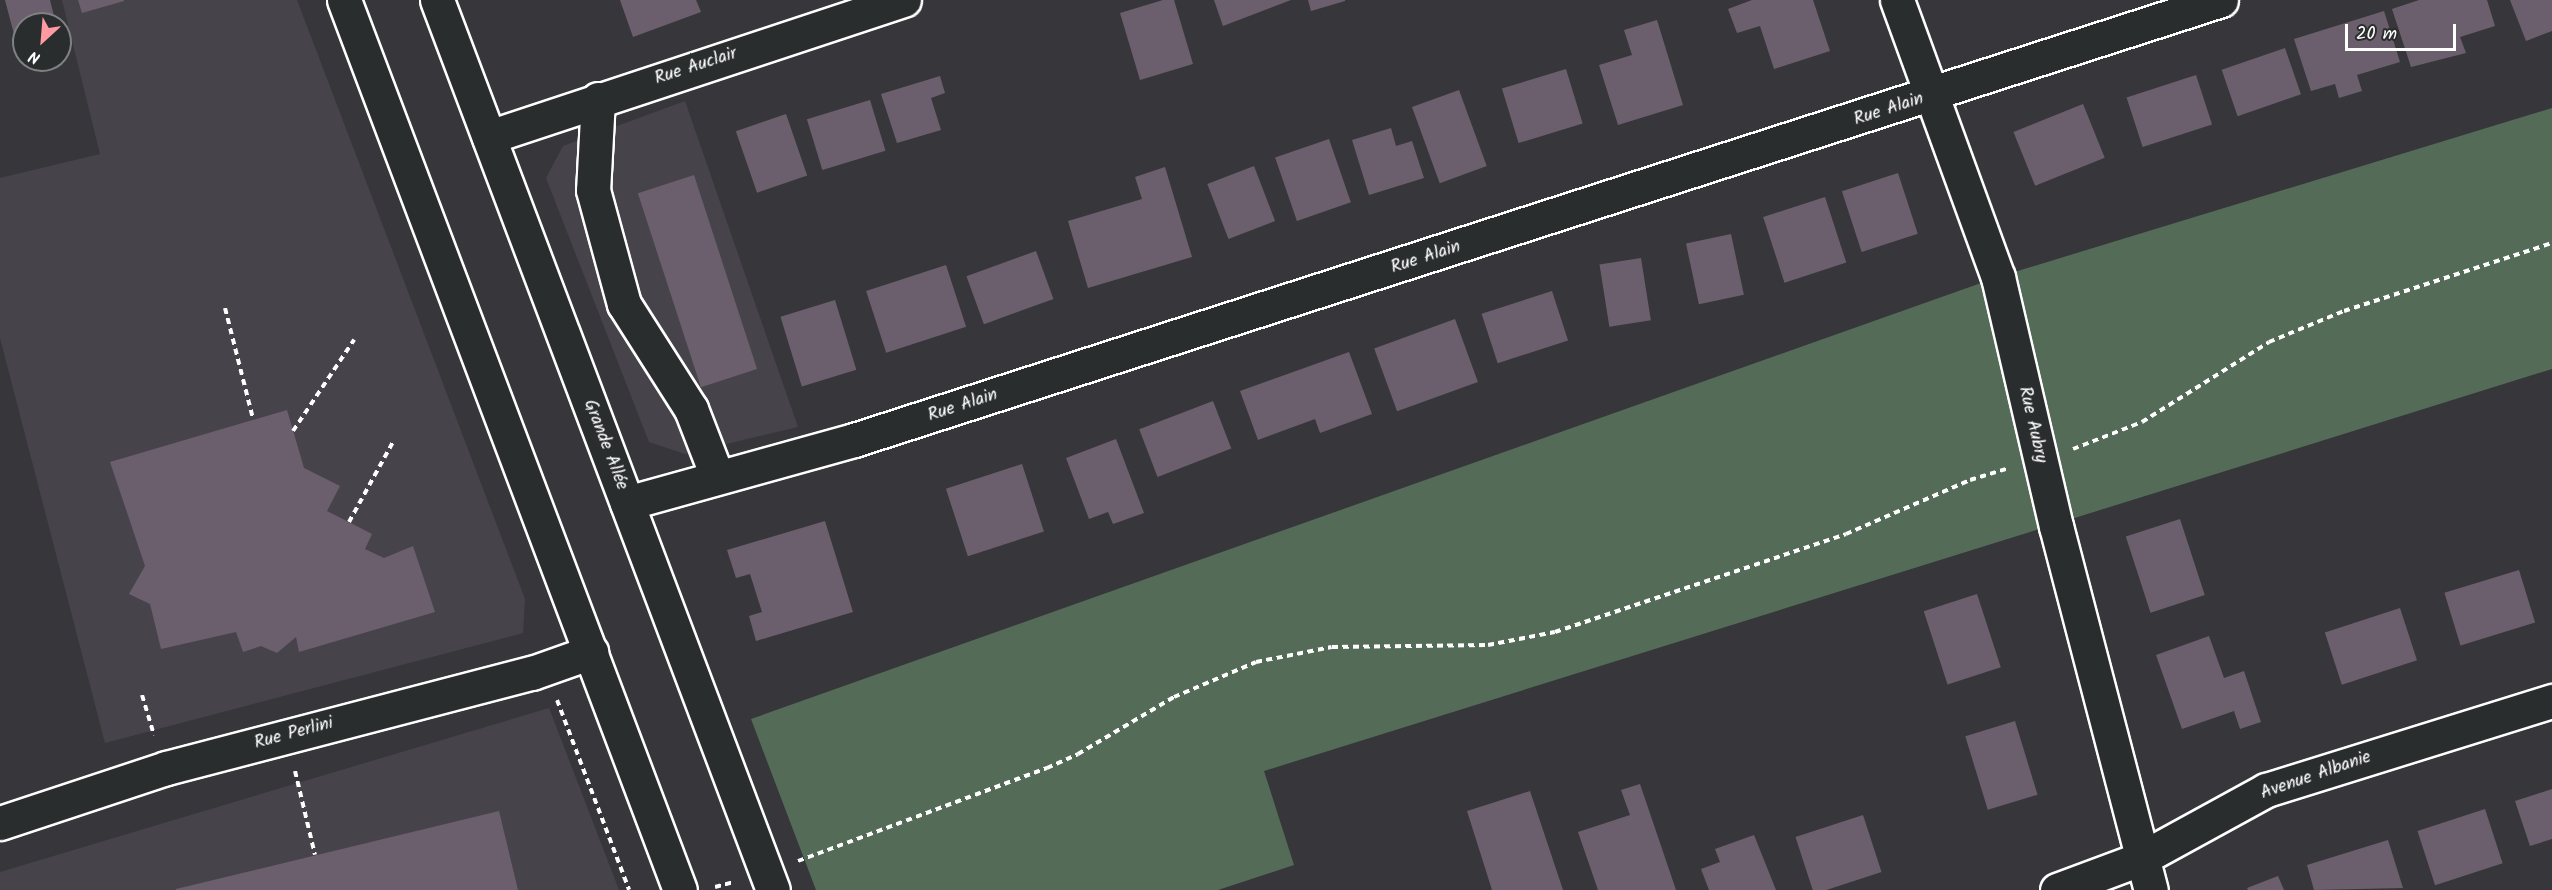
<!DOCTYPE html>
<html>
<head>
<meta charset="utf-8">
<style>
	body { margin:0 }
	#map { position:relative; width:2552px; height:890px; overflow:hidden; background:#37373b; font-family:Kalam,sans-serif }
	div>[style] { position:absolute }
	[style*='--x'] { left:calc(var(--x)*1px); top:calc(var(--y)*1px); width:calc(var(--w)*1px); rotate:calc(var(--a)*1deg) }
	.built>* { inset:0; background:#47434a }
	.green>* { inset:0; background:#546b58 }
	.building>* { inset:0; background:#6c5f6d; transform-origin:0 0 }
	.path>* { height:4px; margin-top:-2px; transform-origin:0; background:repeating-linear-gradient(90deg,#fff 0 6px,transparent 0 10.5px) }
	.roads { filter:drop-shadow(2px 0 #fff) drop-shadow(-2px 0 #fff) drop-shadow(0 2px #fff) drop-shadow(0 -2px #fff) }
	.minor>* { height:33px; margin:-16.5px; padding:0 16.5px; transform-origin:16.5px; border-radius:16.5px; background:#2a2d2e }
	.major>* { height:33px; margin:-16.5px; padding:0 16.5px; transform-origin:16.5px; border-radius:16.5px; background:#2a2d2e }
	span { translate:-50% -50%; white-space:nowrap; text-align:center; line-height:1.15; -webkit-text-stroke:5px #2a2d2e; paint-order:stroke }
	.street-label { font-size:18px; color:#fff }
	.north { position:absolute; left:12px; top:12px; width:60px; height:60px; box-sizing:border-box; background:#2a2d2e; border:2px solid #7f8182; border-radius:50%; rotate:206deg; font-size:16px; font-weight:700; line-height:24px; text-align:center; color:#fff }
	.north::after { content:''; display:block; margin:auto; width:21px; height:27px; background:#ff9aa2; clip-path:polygon(50% 0,100% 100%,50% 72%,0 100%) }
	.scale { position:absolute; left:2345px; top:24px; width:111px; height:27px; box-sizing:border-box; border:3px solid #fff; border-top:0; padding-left:8px; font-size:18px; line-height:21px; white-space:nowrap; color:#fff; -webkit-text-stroke:4px #2a2d2e; paint-order:stroke }
</style>
</head>
<body>
<div id="map">
	<div class="built">
		<i style="clip-path:polygon(62px 0,297px 0,525px 599px,523px 633px,105px 743px,0 338px,0 178px,100px 154px)"></i>
		<i style="clip-path:polygon(685px 101px,798px 427px,685px 454px,649px 442px,546px 178px,563px 146px)"></i>
		<i style="clip-path:polygon(549px 708px,619px 890px,0 890px,0 872px)"></i>
	</div>
	<div class="green">
		<i style="clip-path:polygon(2552px 108px,2552px 369px,1264px 771px,1294px 865px,1218px 890px,816px 890px,751px 719px,1998px 277px)"></i>
	</div>
	<div class="building">
		<i style="clip-path:polygon(5px 0,50px 0,56px 24px,24px 24px,24px 40px,16px 42px)"></i>
		<i style="clip-path:polygon(78px 0,124px 0,124px 1px,82px 13px)"></i>
		<i style="clip-path:polygon(620px 0,696px 0,701px 12px,633px 37px)"></i>
		<i style="clip-path:polygon(1163px 0,1174px 0,1193px 64px,1140px 80px,1120px 13px)"></i>
		<i style="clip-path:polygon(1214px 0,1291px 0,1223px 26px)"></i>
		<i style="clip-path:polygon(1308px 0,1345px 0,1345px 1px,1311px 11px)"></i>
		<i style="clip-path:polygon(1752px 0,1813px 0,1830px 51px,1774px 69px,1760px 26px,1737px 33px,1728px 9px)"></i>
		<i style="clip-path:polygon(2419px 0,2487px 0,2495px 26px,2460px 37px,2466px 53px,2411px 67px,2392px 9px)"></i>
		<i style="clip-path:polygon(2510px 0,2552px 0,2552px 31px,2526px 41px)"></i>
		<i style="clip-path:polygon(2384px 11px,2400px 62px,2357px 75px,2362px 91px,2339px 98px,2335px 84px,2311px 91px,2294px 39px)"></i>
		<i style="clip-path:polygon(1657px 20px,1683px 105px,1618px 125px,1599px 65px,1632px 55px,1624px 30px)"></i>
		<i style="left:2285px;top:48px;width:49px;height:67px;rotate:71deg"></i>
		<i style="left:1566px;top:69px;width:57px;height:67px;rotate:73deg"></i>
		<i style="left:2196px;top:75px;width:52px;height:73px;rotate:72deg"></i>
		<i style="clip-path:polygon(940px 76px,945px 93px,931px 98px,941px 130px,897px 143px,881px 94px)"></i>
		<i style="left:1459px;top:90px;width:81px;height:50px;rotate:70deg"></i>
		<i style="left:870px;top:100px;width:53px;height:66px;rotate:73deg"></i>
		<i style="left:2083px;top:104px;width:58px;height:75px;rotate:68deg"></i>
		<i style="left:786px;top:114px;width:65px;height:53px;rotate:71deg"></i>
		<i style="clip-path:polygon(1391px 128px,1396px 146px,1412px 141px,1424px 178px,1369px 195px,1352px 140px)"></i>
		<i style="left:1329px;top:139px;width:67px;height:57px;rotate:71deg"></i>
		<i style="left:1254px;top:166px;width:59px;height:50px;rotate:69deg"></i>
		<i style="clip-path:polygon(1165px 167px,1192px 257px,1088px 288px,1068px 221px,1142px 199px,1135px 177px)"></i>
		<i style="left:1898px;top:173px;width:64px;height:59px;rotate:72deg"></i>
		<i style="left:694px;top:175px;width:204px;height:59px;rotate:72deg"></i>
		<i style="left:1825px;top:197px;width:69px;height:65px;rotate:72deg"></i>
		<i style="left:1731px;top:234px;width:62px;height:46px;rotate:78deg"></i>
		<i style="left:1036px;top:251px;width:51px;height:74px;rotate:70deg"></i>
		<i style="left:1641px;top:258px;width:63px;height:42px;rotate:81deg"></i>
		<i style="left:946px;top:265px;width:65px;height:84px;rotate:72deg"></i>
		<i style="left:1552px;top:291px;width:52px;height:74px;rotate:72deg"></i>
		<i style="left:835px;top:300px;width:73px;height:57px;rotate:73deg"></i>
		<i style="left:1455px;top:319px;width:67px;height:86px;rotate:70deg"></i>
		<i style="clip-path:polygon(1349px 352px,1372px 414px,1320px 433px,1315px 419px,1258px 440px,1240px 391px)"></i>
		<i style="left:1213px;top:401px;width:51px;height:79px;rotate:69deg"></i>
		<i style="clip-path:polygon(287px 410px,304px 468px,340px 486px,327px 511px,372px 534px,365px 549px,384px 558px,413px 546px,435px 612px,299px 652px,296px 637px,277px 653px,261px 646px,243px 652px,236px 632px,161px 649px,150px 604px,129px 594px,145px 566px,110px 462px)"></i>
		<i style="clip-path:polygon(1116px 439px,1144px 513px,1113px 524px,1108px 512px,1089px 519px,1066px 458px)"></i>
		<i style="left:1022px;top:464px;width:71px;height:80px;rotate:72deg"></i>
		<i style="left:2180px;top:519px;width:80px;height:57px;rotate:72deg"></i>
		<i style="clip-path:polygon(825px 521px,853px 612px,756px 641px,749px 616px,762px 612px,750px 574px,736px 578px,727px 550px)"></i>
		<i style="left:2519px;top:570px;width:55px;height:78px;rotate:73deg"></i>
		<i style="left:1977px;top:594px;width:77px;height:56px;rotate:72deg"></i>
		<i style="left:2400px;top:608px;width:55px;height:79px;rotate:72deg"></i>
		<i style="clip-path:polygon(2209px 636px,2224px 678px,2244px 671px,2261px 722px,2240px 729px,2234px 711px,2182px 729px,2156px 655px)"></i>
		<i style="left:2015px;top:721px;width:77px;height:52px;rotate:73deg"></i>
		<i style="clip-path:polygon(1640px 784px,1676px 890px,1598px 890px,1578px 832px,1630px 815px,1621px 790px)"></i>
		<i style="clip-path:polygon(2552px 789px,2552px 839px,2530px 846px,2515px 801px)"></i>
		<i style="clip-path:polygon(1530px 791px,1563px 890px,1492px 890px,1467px 811px)"></i>
		<i style="left:2485px;top:809px;width:57px;height:71px;rotate:72deg"></i>
		<i style="clip-path:polygon(499px 811px,518px 890px,176px 890px,176px 889px)"></i>
		<i style="left:1863px;top:815px;width:60px;height:71px;rotate:72deg"></i>
		<i style="clip-path:polygon(1754px 835px,1776px 890px,1709px 890px,1701px 869px,1720px 862px,1715px 849px)"></i>
		<i style="clip-path:polygon(2388px 840px,2403px 888px,2314px 890px,2307px 865px)"></i>
		<i style="clip-path:polygon(2278px 876px,2284px 890px,2248px 890px,2247px 888px)"></i>
	</div>
	<div class="path">
		<i style="--x:225;--y:308;--w:114;--a:75.8"></i>
		<i style="--x:293;--y:431;--w:110;--a:-56.2"></i>
		<i style="--x:2073;--y:449;--w:74;--a:-21.4"></i>
		<i style="--x:2142;--y:422;--w:150;--a:-32.2"></i>
		<i style="--x:2269;--y:342;--w:81;--a:-22.5"></i>
		<i style="--x:2344;--y:311;--w:219;--a:-18.1"></i>
		<i style="--x:349;--y:522;--w:91;--a:-61.2"></i>
		<i style="--x:142;--y:695;--w:42;--a:73.3"></i>
		<i style="--x:557;--y:700;--w:203;--a:69.2"></i>
		<i style="--x:295;--y:771;--w:86;--a:76.6"></i>
		<i style="--x:798;--y:861;--w:266;--a:-20.5"></i>
		<i style="--x:1047;--y:768;--w:34;--a:-24"></i>
		<i style="--x:1078;--y:754;--w:112;--a:-30.7"></i>
		<i style="--x:1174;--y:697;--w:89;--a:-23.1"></i>
		<i style="--x:1256;--y:662;--w:77;--a:-11.2"></i>
		<i style="--x:1332;--y:647;--w:156;--a:-0.7"></i>
		<i style="--x:1488;--y:645;--w:68;--a:-11"></i>
		<i style="--x:1555;--y:632;--w:307;--a:-18.6"></i>
		<i style="--x:1846;--y:534;--w:135;--a:-23.5"></i>
		<i style="--x:1970;--y:480;--w:38;--a:-17"></i>
		<i style="--x:715;--y:887;--w:20;--a:-15"></i>
	</div>
	<div class="roads">
		<div class="minor">
			<i style="--x:1897;--y:0;--w:295;--a:70"></i>
			<i style="--x:1998;--y:277;--w:256;--a:76.9"></i>
			<i style="--x:2056;--y:526;--w:376;--a:75.4"></i>
			<i style="--x:598;--y:99;--w:91;--a:93.1"></i>
			<i style="--x:593;--y:190;--w:118;--a:74.8"></i>
			<i style="--x:624;--y:304;--w:125;--a:57.5"></i>
			<i style="--x:691;--y:409;--w:72;--a:68.8"></i>
			<i style="--x:489;--y:137;--w:437;--a:-18.3"></i>
			<i style="--x:627;--y:503;--w:236;--a:-15.5"></i>
			<i style="--x:854;--y:440;--w:1436;--a:-17.84"></i>
			<i style="--x:0;--y:823;--w:175;--a:-18.3"></i>
			<i style="--x:166;--y:768;--w:378;--a:-14.6"></i>
			<i style="--x:532;--y:673;--w:63;--a:-19.6"></i>
			<i style="--x:2057;--y:890;--w:89;--a:-20.5"></i>
			<i style="--x:2140;--y:859;--w:144;--a:-28.7"></i>
			<i style="--x:2266;--y:790;--w:300;--a:-17.3"></i>
		</div>
		<div class="major">
			<i style="--x:344;--y:0;--w:951;--a:69.32"></i>
			<i style="--x:437;--y:0;--w:951;--a:69.32"></i>
		</div>
	</div>
	<div class="street-label">
		<span style="left:696px;top:67px;rotate:-18deg">Rue Auclair</span>
		<span style="left:1889px;top:110px;rotate:-18deg">Rue Alain</span>
		<span style="left:1426px;top:258px;rotate:-18deg">Rue Alain</span>
		<span style="left:963px;top:406px;rotate:-18deg">Rue Alain</span>
		<span style="left:2032px;top:425px;rotate:77deg">Rue Aubry</span>
		<span style="left:605px;top:445px;rotate:69deg">Grande Allée</span>
		<span style="left:294px;top:734px;rotate:-15deg">Rue Perlini</span>
		<span style="left:2316px;top:776px;rotate:-19deg">Avenue Albanie</span>
	</div>
	<div class="north">N</div>
	<div class="scale">20 m</div>
</div>
</body>
</html>
